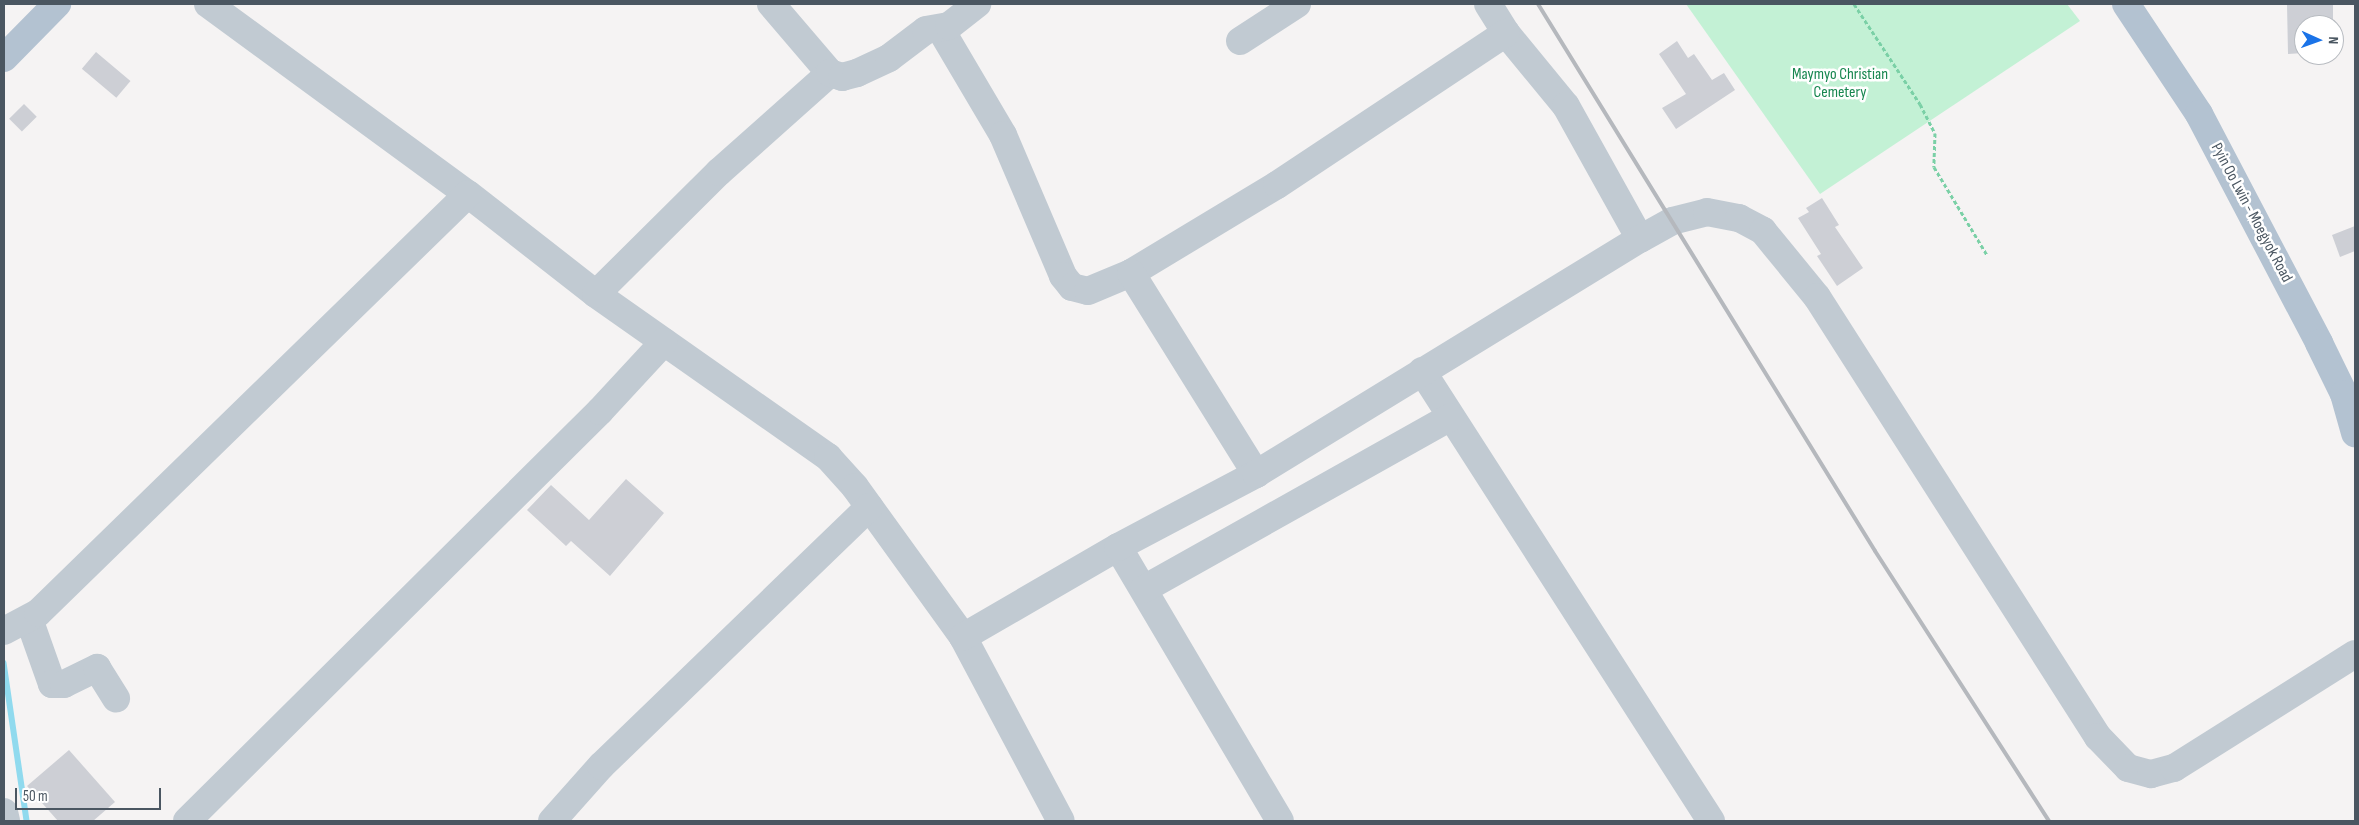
<!DOCTYPE html>
<html>
<head>
<meta charset="utf-8">
<style>
	body { margin:0 }
	#map { position:relative; width:2359px; height:825px; overflow:hidden; background:#f5f3f3; font-family:"Sofia Sans Condensed",sans-serif }
	div>[style] { position:absolute }
	[style*='--x'] { left:calc(var(--x)*1px); top:calc(var(--y)*1px); width:calc(var(--w)*1px); rotate:calc(var(--a)*1deg) }
	.green>* { inset:0; background:#c3f1d5 }
	.stream>* { height:5.5px; margin:-2.75px; padding:0 2.75px; transform-origin:2.75px; border-radius:2.75px; background:#90daee }
	.building>* { inset:0; background:#cdcfd5; transform-origin:0 0 }
	.path>* { height:3px; margin-top:-1.5px; transform-origin:0; background:repeating-linear-gradient(90deg,#7ad0a6 0 4px,transparent 0 6.5px) }
	.minor>* { height:28px; margin:-14px; padding:0 14px; transform-origin:14px; border-radius:14px; background:#c1cad2 }
	.major>* { height:28px; margin:-14px; padding:0 14px; transform-origin:14px; border-radius:14px; background:#b3c2d1 }
	.rail>* { height:4px; margin:-2px; padding:0 2px; transform-origin:2px; border-radius:2px; background:#b5b8bd }
	span { translate:-50% -50%; white-space:nowrap; text-align:center; line-height:1.15; -webkit-text-stroke:5px #fff; paint-order:stroke }
	.park-label { font-size:16px; color:#17864f }
	.street-label { font-size:16px; color:#4a5661 }
	.frame { position:absolute; inset:0; border:5px solid #4a5661; pointer-events:none }
	.north { position:absolute; left:2294px; top:15px; width:50px; height:50px; box-sizing:border-box; background:#fff; border:1px solid #b7bbc0; border-radius:50%; rotate:92deg; font-size:14px; font-weight:700; line-height:20px; text-align:center; color:#4a5661 }
	.north::after { content:''; display:block; margin:auto; width:18px; height:22px; background:#1a73e8; clip-path:polygon(50% 0,100% 100%,50% 72%,0 100%) }
	.scale { position:absolute; left:15px; top:788px; width:146px; height:22px; box-sizing:border-box; border:2px solid #4a5661; border-top:0; padding-left:6px; font-size:15px; line-height:18px; white-space:nowrap; color:#4a5661; -webkit-text-stroke:4px #fff; paint-order:stroke }
</style>
</head>
<body>
<div id="map">
	<div class="green">
		<i style="clip-path:polygon(1686px 4px,2067px 4px,2080px 21px,1820px 194px)"></i>
	</div>
	<div class="stream">
		<i style="--x:4;--y:663;--w:160;--a:81.7"></i>
	</div>
	<div class="building">
		<i style="clip-path:polygon(2287px 4px,2333px 4px,2333px 25px,2304px 25px,2304px 53px,2288px 54px)"></i>
		<i style="clip-path:polygon(1677px 41px,1688px 58px,1694px 54px,1712px 80px,1724px 73px,1735px 90px,1676px 129px,1662px 108px,1686px 94px,1659px 54px)"></i>
		<i style="left:96px;top:52px;width:45px;height:22px;rotate:40deg"></i>
		<i style="left:24px;top:104px;width:18px;height:21px;rotate:45deg"></i>
		<i style="clip-path:polygon(1822px 198px,1839px 225px,1835px 227px,1863px 268px,1837px 286px,1817px 256px,1821px 254px,1798px 218px,1809px 212px,1806px 208px)"></i>
		<i style="clip-path:polygon(2355px 226px,2355px 251px,2340px 257px,2332px 235px)"></i>
		<i style="clip-path:polygon(626px 479px,664px 513px,610px 576px,571px 541px,566px 546px,527px 510px,551px 485px,589px 520px)"></i>
		<i style="clip-path:polygon(69px 750px,115px 802px,93px 821px,58px 821px,27px 786px)"></i>
	</div>
	<div class="path">
		<i style="--x:1854;--y:4;--w:120;--a:56.6"></i>
		<i style="--x:1920;--y:104;--w:33;--a:63"></i>
		<i style="--x:1935;--y:133;--w:34;--a:92"></i>
		<i style="--x:1934;--y:167;--w:103;--a:58.9"></i>
	</div>
	<div class="minor">
		<i style="--x:208;--y:4;--w:322;--a:36.2"></i>
		<i style="--x:468;--y:194;--w:162;--a:38"></i>
		<i style="--x:596;--y:294;--w:284;--a:35.1"></i>
		<i style="--x:828;--y:457;--w:40;--a:48"></i>
		<i style="--x:855;--y:487;--w:185;--a:54.2"></i>
		<i style="--x:963;--y:637;--w:208;--a:62"></i>
		<i style="--x:771;--y:4;--w:91;--a:49.5"></i>
		<i style="--x:1488;--y:4;--w:34;--a:58"></i>
		<i style="--x:1506;--y:33;--w:94;--a:50.6"></i>
		<i style="--x:1566;--y:106;--w:152;--a:60.9"></i>
		<i style="--x:941;--y:30;--w:122;--a:59.4"></i>
		<i style="--x:1003;--y:135;--w:153;--a:66.9"></i>
		<i style="--x:1063;--y:276;--w:14;--a:51"></i>
		<i style="--x:1072;--y:287;--w:16;--a:14"></i>
		<i style="--x:1088;--y:291;--w:47;--a:-22.7"></i>
		<i style="--x:1131;--y:273;--w:170;--a:-31.1"></i>
		<i style="--x:1277;--y:185;--w:275;--a:-33.6"></i>
		<i style="--x:1240;--y:41;--w:68;--a:-33"></i>
		<i style="--x:1131;--y:273;--w:237;--a:58.1"></i>
		<i style="--x:596;--y:294;--w:173;--a:-44.8"></i>
		<i style="--x:719;--y:172;--w:149;--a:-41.7"></i>
		<i style="--x:830;--y:73;--w:13;--a:18"></i>
		<i style="--x:842;--y:77;--w:16;--a:-15"></i>
		<i style="--x:857;--y:73;--w:35;--a:-25"></i>
		<i style="--x:889;--y:58;--w:46;--a:-37.1"></i>
		<i style="--x:926;--y:30;--w:23;--a:-10"></i>
		<i style="--x:949;--y:26;--w:36;--a:-38"></i>
		<i style="--x:1422;--y:371;--w:535;--a:57.29"></i>
		<i style="--x:1118;--y:547;--w:318;--a:59.4"></i>
		<i style="--x:1144;--y:589;--w:351;--a:-29.3"></i>
		<i style="--x:29;--y:619;--w:69;--a:70.5"></i>
		<i style="--x:52;--y:684;--w:12;--a:0"></i>
		<i style="--x:64;--y:684;--w:37;--a:-26"></i>
		<i style="--x:97;--y:668;--w:36;--a:58"></i>
		<i style="--x:4;--y:631;--w:38;--a:-28"></i>
		<i style="--x:38;--y:613;--w:600;--a:-44.26"></i>
		<i style="--x:963;--y:637;--w:179;--a:-30.1"></i>
		<i style="--x:1118;--y:547;--w:156;--a:-27.9"></i>
		<i style="--x:1256;--y:474;--w:450;--a:-31.5"></i>
		<i style="--x:1640;--y:239;--w:37;--a:-29"></i>
		<i style="--x:1672;--y:221;--w:36;--a:-14"></i>
		<i style="--x:1707;--y:212;--w:33;--a:11"></i>
		<i style="--x:1739;--y:218;--w:27;--a:28"></i>
		<i style="--x:1763;--y:231;--w:85;--a:50.7"></i>
		<i style="--x:1817;--y:297;--w:522;--a:57.44"></i>
		<i style="--x:2098;--y:737;--w:43;--a:45.9"></i>
		<i style="--x:2128;--y:768;--w:24;--a:15"></i>
		<i style="--x:2151;--y:774;--w:24;--a:-15"></i>
		<i style="--x:2174;--y:768;--w:214;--a:-32.2"></i>
		<i style="--x:4;--y:812;--w:9;--a:77"></i>
		<i style="--x:187;--y:821;--w:582;--a:-44.79"></i>
		<i style="--x:600;--y:411;--w:94;--a:-47.2"></i>
		<i style="--x:552;--y:821;--w:74;--a:-48.3"></i>
		<i style="--x:601;--y:766;--w:373;--a:-44"></i>
	</div>
	<div class="major">
		<i style="--x:2126;--y:4;--w:132;--a:56.4"></i>
		<i style="--x:2199;--y:114;--w:259;--a:62.3"></i>
		<i style="--x:2319;--y:343;--w:57;--a:63.9"></i>
		<i style="--x:2344;--y:394;--w:41;--a:74.2"></i>
		<i style="--x:4;--y:58;--w:76;--a:-45.5"></i>
	</div>
	<div class="rail">
		<i style="--x:1538;--y:4;--w:642;--a:58.36"></i>
		<i style="--x:1875;--y:551;--w:321;--a:57.2"></i>
	</div>
	<div class="park-label">
		<span style="left:1840px;top:84px">Maymyo Christian<br>Cemetery</span>
	</div>
	<div class="street-label">
		<span style="left:2251px;top:213px;rotate:62deg">Pyin Oo Lwin - Moegyok Road</span>
	</div>
	<div class="frame"></div>
	<div class="north">N</div>
	<div class="scale">50 m</div>
</div>
</body>
</html>
